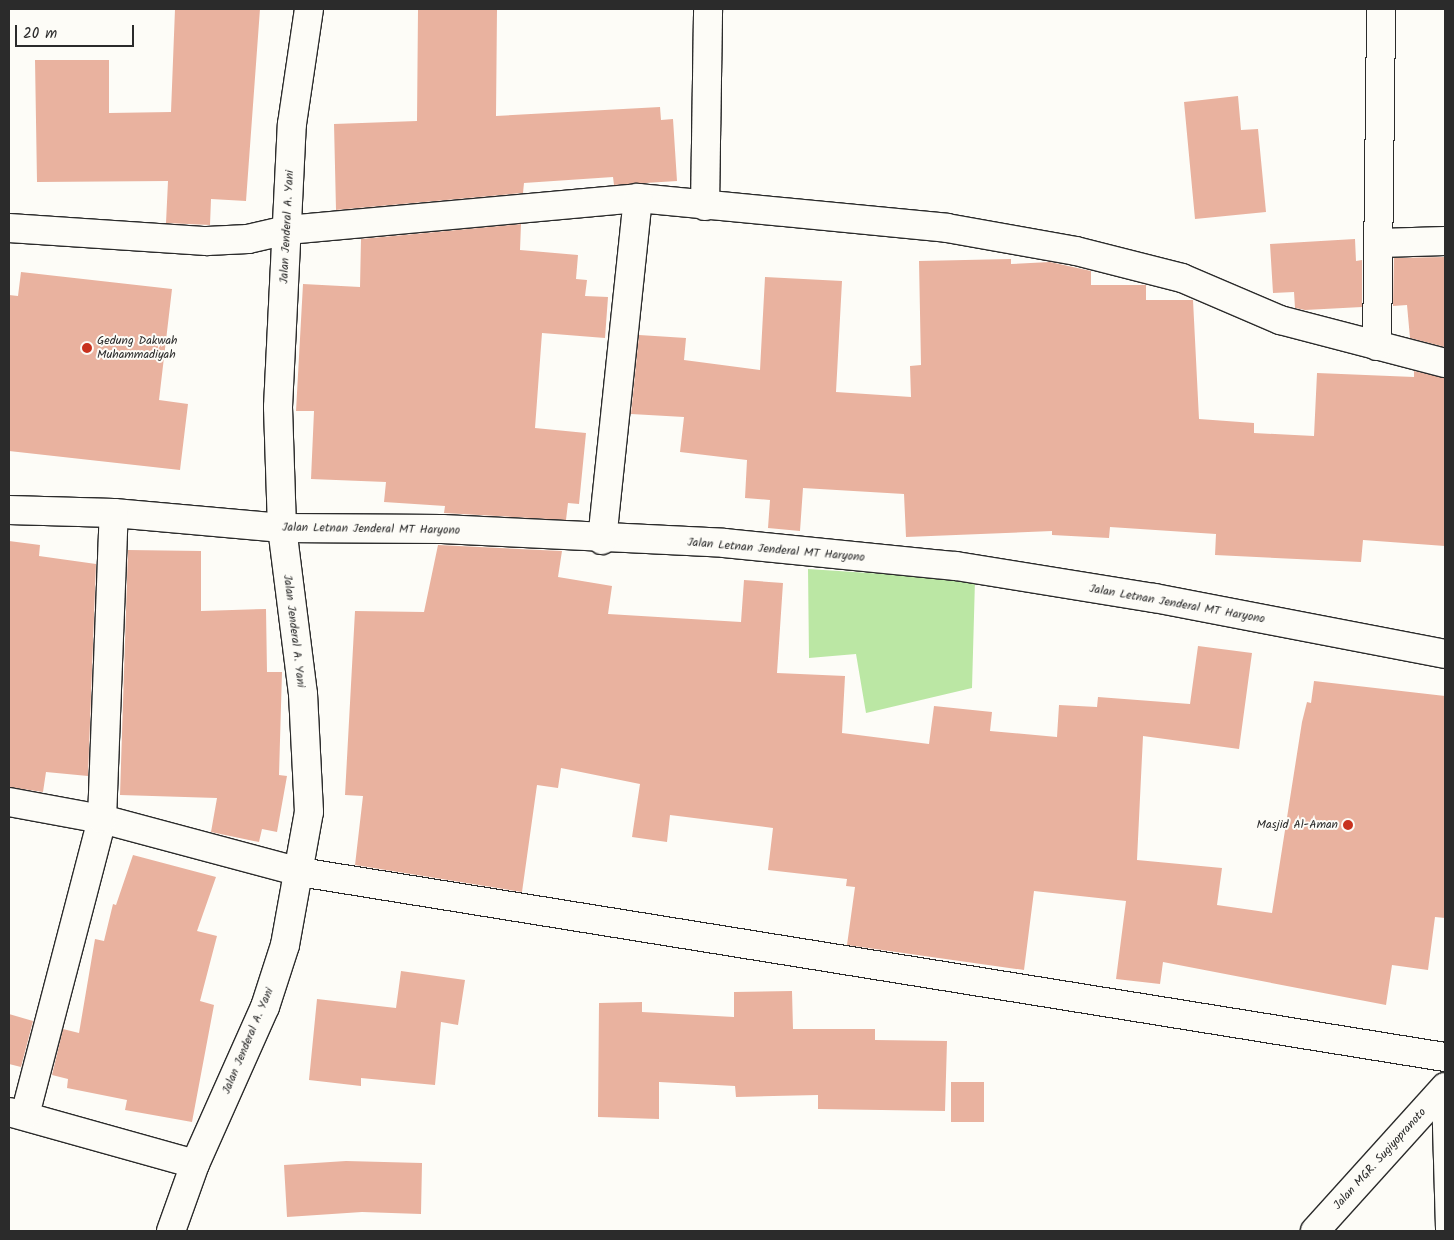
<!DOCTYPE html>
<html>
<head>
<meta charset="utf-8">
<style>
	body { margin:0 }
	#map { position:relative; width:1454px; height:1240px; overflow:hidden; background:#fdfcf7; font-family:Kalam,sans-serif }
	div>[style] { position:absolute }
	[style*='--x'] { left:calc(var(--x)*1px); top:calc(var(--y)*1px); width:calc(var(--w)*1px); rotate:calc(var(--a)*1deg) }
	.green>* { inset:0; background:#bbe7a4 }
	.building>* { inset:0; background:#e9b29f; transform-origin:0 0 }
	.roads { filter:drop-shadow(1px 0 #2b2b2b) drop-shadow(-1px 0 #2b2b2b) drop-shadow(0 1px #2b2b2b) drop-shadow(0 -1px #2b2b2b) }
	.service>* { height:16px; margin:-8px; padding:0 8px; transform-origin:8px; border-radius:8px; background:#fdfcf7 }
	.minor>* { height:28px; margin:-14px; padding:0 14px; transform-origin:14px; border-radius:14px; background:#fdfcf7 }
	.tertiary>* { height:28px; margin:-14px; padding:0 14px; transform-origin:14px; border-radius:14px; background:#fdfcf7 }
	.secondary>* { height:28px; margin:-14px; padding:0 14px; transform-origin:14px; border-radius:14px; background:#fdfcf7 }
	.dots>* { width:14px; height:14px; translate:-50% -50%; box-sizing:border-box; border:2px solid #fdfcf7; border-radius:50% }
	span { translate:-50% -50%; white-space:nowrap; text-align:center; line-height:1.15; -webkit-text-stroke:4px #fdfcf7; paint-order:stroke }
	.street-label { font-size:12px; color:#2b2b2b }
	.poi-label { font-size:12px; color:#2b2b2b }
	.left { translate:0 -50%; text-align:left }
	.right { translate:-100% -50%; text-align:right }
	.frame { position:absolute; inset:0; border:10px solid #2b2b2b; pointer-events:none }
	.scale { position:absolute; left:15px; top:25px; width:119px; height:22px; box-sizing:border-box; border:2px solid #2b2b2b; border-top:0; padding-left:6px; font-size:15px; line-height:18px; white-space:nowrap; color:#2b2b2b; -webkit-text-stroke:4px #fdfcf7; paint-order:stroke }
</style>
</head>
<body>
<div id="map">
	<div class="green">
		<i style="clip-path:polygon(808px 569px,975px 580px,972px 688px,866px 713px,856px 654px,809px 658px)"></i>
	</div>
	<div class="building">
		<i style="clip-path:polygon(175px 9px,260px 9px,246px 201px,211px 199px,210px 225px,166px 223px,168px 181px,37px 182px,35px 60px,109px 60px,109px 113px,171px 112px)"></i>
		<i style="clip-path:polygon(418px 9px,497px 9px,496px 116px,660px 107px,661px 120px,673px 119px,677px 181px,614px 185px,613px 177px,524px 183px,523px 193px,336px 210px,334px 124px,417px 121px)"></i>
		<i style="clip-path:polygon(1238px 96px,1241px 130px,1258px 129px,1266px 212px,1195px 219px,1184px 102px)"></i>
		<i style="clip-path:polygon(521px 224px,520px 250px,578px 255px,576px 279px,587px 280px,585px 296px,608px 297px,605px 338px,542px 333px,535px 428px,586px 433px,579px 504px,568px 503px,566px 520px,444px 513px,445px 506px,384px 502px,386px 482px,311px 479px,314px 411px,296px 411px,303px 284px,360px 287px,361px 239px)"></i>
		<i style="clip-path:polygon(1355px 239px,1356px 261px,1362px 260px,1362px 307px,1305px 310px,1295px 308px,1294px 292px,1273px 293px,1270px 244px)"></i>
		<i style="clip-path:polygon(1445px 257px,1445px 347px,1410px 338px,1407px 305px,1393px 306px,1394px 258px)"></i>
		<i style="clip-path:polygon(1011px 259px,1011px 264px,1050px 262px,1091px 271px,1091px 285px,1146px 285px,1146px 300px,1193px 300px,1199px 419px,1254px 423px,1254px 433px,1314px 436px,1317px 373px,1414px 377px,1414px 371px,1445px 378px,1445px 546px,1363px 540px,1361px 562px,1215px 555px,1216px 534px,1110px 527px,1109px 538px,1052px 535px,1052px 531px,906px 537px,904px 494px,803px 488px,800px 531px,768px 528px,770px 500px,745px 498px,747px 460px,680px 452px,684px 417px,631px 414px,639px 335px,686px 338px,684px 360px,760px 370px,765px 277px,842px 281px,836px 392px,911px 397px,910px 366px,921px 365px,919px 261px)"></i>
		<i style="clip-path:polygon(21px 272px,172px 289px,159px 400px,188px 404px,180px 470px,9px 451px,9px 295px,18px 296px)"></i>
		<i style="clip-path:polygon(9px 541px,40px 545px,39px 556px,96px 564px,88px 776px,46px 772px,43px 792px,9px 787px)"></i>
		<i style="clip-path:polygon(438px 545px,562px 551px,558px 577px,612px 586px,608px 614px,741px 622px,744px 580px,783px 583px,777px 673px,845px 676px,842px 733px,929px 744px,934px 706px,992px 712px,990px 731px,1057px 737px,1059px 705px,1097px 707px,1098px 697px,1190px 704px,1198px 646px,1252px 653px,1239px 749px,1143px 736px,1137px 860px,1222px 868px,1217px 905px,1272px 913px,1302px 722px,1307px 702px,1311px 703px,1314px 681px,1445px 696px,1445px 918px,1435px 917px,1428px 970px,1392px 965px,1386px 1005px,1163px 962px,1160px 984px,1116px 979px,1126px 901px,1034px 891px,1024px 970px,847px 945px,855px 887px,846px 886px,847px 879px,768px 870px,773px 828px,670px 815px,667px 842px,632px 837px,640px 784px,561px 768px,558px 788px,537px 785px,522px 892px,355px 865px,363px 796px,345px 795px,355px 611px,424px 612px)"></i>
		<i style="clip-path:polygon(128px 550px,201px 551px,201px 611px,266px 609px,267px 672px,282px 672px,279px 775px,287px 776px,277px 832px,262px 829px,259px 842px,211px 832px,217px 798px,120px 795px)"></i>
		<i style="clip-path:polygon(133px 855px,216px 877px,197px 931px,217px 936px,200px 1001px,214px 1005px,192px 1122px,125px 1110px,127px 1100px,67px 1088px,68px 1079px,52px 1075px,63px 1029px,79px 1033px,95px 939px,104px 941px,113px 904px,116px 905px)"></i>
		<i style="clip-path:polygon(401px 971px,465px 980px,458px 1025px,441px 1022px,435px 1085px,361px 1078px,361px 1086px,309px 1080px,317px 999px,396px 1008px)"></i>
		<i style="clip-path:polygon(792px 991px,793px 1029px,875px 1029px,875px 1040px,947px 1041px,945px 1111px,818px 1109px,818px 1095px,736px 1097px,735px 1086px,659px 1082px,659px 1119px,598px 1117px,599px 1003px,642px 1002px,642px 1012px,734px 1017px,734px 992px)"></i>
		<i style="clip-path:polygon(9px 1014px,33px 1021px,21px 1067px,9px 1064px)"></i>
		<i style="left:951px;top:1082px;width:33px;height:40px"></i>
		<i style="clip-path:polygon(346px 1161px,422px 1163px,421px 1214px,362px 1212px,287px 1217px,284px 1165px)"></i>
	</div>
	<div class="roads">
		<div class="service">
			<i style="--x:1440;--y:1093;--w:138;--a:88.3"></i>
		</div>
		<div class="minor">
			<i style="--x:705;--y:206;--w:197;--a:-89.1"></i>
			<i style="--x:9;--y:228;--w:198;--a:3.8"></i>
			<i style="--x:207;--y:241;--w:41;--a:-2.8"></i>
			<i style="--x:248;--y:239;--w:40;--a:-13"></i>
			<i style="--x:287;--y:230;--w:352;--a:-5.2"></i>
			<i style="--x:638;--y:198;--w:310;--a:5.5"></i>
			<i style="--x:947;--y:228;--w:131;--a:10.1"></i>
			<i style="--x:1076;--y:251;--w:109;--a:14.3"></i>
			<i style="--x:1182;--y:278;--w:107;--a:23.2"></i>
			<i style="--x:1280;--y:320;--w:171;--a:14.6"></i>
			<i style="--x:1380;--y:243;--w:65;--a:-1.8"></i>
			<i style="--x:1377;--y:346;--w:337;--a:-89.3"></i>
			<i style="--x:9;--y:510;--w:105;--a:1.6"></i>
			<i style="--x:114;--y:513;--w:169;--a:5.1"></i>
			<i style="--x:282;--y:528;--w:160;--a:0.4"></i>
			<i style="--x:442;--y:529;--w:282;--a:2.8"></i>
			<i style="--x:724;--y:543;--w:233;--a:5.7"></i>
			<i style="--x:956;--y:566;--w:201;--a:9.2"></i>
			<i style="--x:1154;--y:598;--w:296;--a:10.9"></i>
			<i style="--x:602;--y:540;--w:344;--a:-84"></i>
			<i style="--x:9;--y:802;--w:95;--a:10.4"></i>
			<i style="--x:102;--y:819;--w:205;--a:15"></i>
			<i style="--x:300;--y:872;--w:1160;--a:9.18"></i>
			<i style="--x:9;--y:1112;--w:193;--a:15.6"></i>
			<i style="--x:25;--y:1115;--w:306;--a:-75.4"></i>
			<i style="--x:102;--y:819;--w:306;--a:-87.8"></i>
		</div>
		<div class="tertiary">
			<i style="--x:171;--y:1231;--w:71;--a:-70.3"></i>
			<i style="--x:195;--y:1164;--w:172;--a:-66"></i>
			<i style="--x:265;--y:1007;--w:65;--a:-72.1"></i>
			<i style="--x:285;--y:945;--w:135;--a:-79.8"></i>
			<i style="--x:309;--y:812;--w:118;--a:-92.9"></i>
			<i style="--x:303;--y:694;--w:167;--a:-97.2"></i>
			<i style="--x:282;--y:528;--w:121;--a:-91.9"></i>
			<i style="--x:278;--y:407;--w:283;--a:-87.2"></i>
			<i style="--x:292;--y:124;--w:116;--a:-81.6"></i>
		</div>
		<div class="secondary">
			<i style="--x:1315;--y:1231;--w:194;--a:-47.9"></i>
		</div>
	</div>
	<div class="dots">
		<i style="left:87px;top:348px;background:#c8321e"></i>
		<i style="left:1348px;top:825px;background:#c8321e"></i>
	</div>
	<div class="street-label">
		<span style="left:287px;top:227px;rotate:-87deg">Jalan Jenderal A. Yani</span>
		<span style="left:371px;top:529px;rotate:1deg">Jalan Letnan Jenderal MT Haryono</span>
		<span style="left:776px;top:550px;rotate:5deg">Jalan Letnan Jenderal MT Haryono</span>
		<span style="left:1177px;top:604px;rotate:10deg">Jalan Letnan Jenderal MT Haryono</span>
		<span style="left:294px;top:631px;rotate:83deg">Jalan Jenderal A. Yani</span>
		<span style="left:248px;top:1041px;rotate:-67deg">Jalan Jenderal A. Yani</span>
		<span style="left:1380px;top:1159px;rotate:-48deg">Jalan MGR. Sugiyopranoto</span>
	</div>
	<div class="poi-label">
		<span class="left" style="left:97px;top:348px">Gedung Dakwah<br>Muhammadiyah</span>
		<span class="right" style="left:1338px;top:825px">Masjid Al-Aman</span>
	</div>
	<div class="frame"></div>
	<div class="scale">20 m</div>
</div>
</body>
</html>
